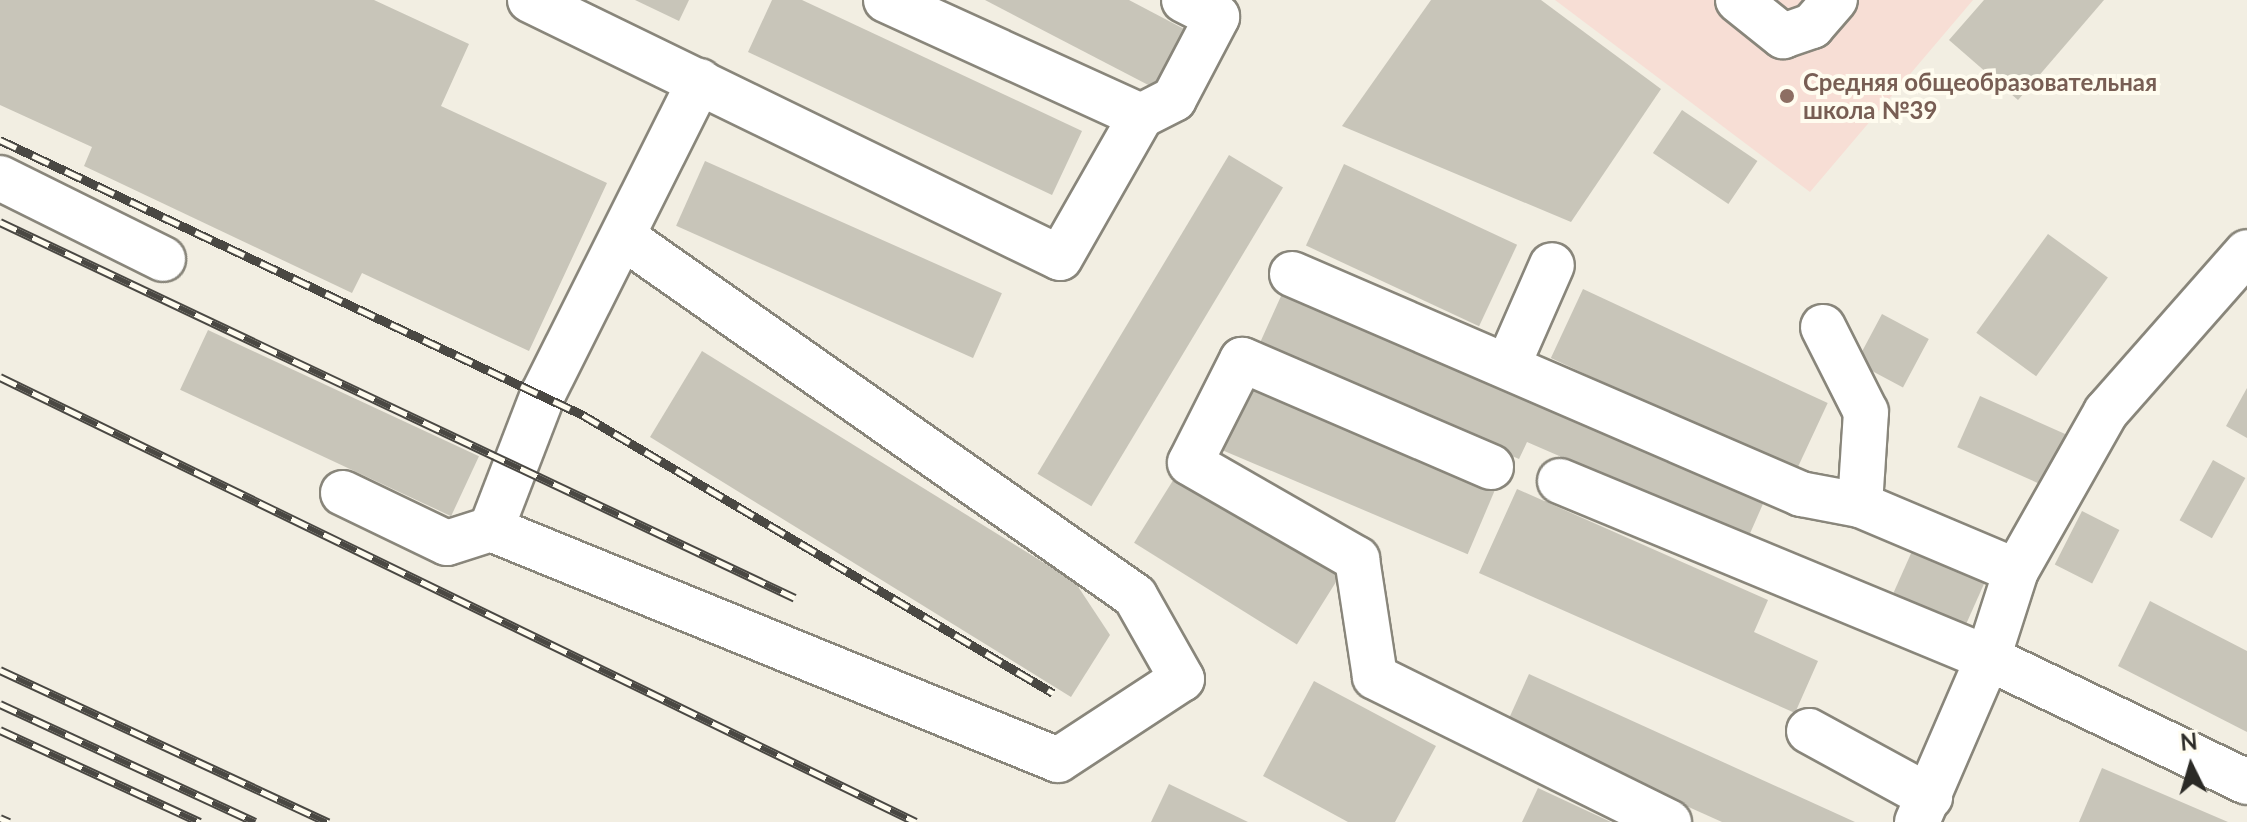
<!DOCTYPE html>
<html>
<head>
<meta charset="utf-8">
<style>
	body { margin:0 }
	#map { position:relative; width:2247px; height:822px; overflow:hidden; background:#f2eee2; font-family:Lato,sans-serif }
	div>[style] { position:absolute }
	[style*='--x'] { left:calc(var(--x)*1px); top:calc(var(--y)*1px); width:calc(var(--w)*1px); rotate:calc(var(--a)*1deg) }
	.education>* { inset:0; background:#f7ded5 }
	.building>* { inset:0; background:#c8c5b9; transform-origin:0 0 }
	.roads { filter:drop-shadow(2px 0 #89867b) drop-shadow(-2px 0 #89867b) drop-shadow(0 2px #89867b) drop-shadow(0 -2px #89867b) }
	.minor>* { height:44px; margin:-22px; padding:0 22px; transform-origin:22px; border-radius:22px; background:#fff }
	.rail>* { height:9px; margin-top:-4.5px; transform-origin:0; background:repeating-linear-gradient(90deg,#fffcef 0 18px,#4a4843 0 36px); box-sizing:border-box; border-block:2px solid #4a4843 }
	.dots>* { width:22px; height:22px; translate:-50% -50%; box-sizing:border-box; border:4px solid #fffcef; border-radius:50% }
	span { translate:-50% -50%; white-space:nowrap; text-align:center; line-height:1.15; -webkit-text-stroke:8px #fffcef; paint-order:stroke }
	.education-label { font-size:24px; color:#785e54; font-weight:700 }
	.left { translate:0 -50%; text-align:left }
	.north { position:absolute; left:2151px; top:726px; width:80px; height:80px; -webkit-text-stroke:6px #fffcef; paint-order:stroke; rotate:355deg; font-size:22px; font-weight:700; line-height:32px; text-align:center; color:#2b2a26 }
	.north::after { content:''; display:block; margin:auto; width:28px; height:36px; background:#2b2a26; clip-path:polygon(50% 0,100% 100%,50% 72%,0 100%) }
</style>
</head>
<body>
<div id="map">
	<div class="education">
		<i style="clip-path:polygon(1555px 0,1973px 0,1810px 192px)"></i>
	</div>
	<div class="building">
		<i style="clip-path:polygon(0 0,374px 0,469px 44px,441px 106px,607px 183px,529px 351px,362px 273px,352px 293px,84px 166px,92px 147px,0 105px)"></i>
		<i style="clip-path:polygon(635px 0,689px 0,679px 21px)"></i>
		<i style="clip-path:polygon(772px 0,802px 0,1082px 131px,1052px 195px,748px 52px)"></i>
		<i style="clip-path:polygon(985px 0,1129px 0,1186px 30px,1156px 89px)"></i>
		<i style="clip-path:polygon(1431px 0,1541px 0,1661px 89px,1571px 222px,1342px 126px)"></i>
		<i style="clip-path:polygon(1984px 0,2104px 0,2018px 100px,1949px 40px)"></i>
		<i style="left:1682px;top:110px;width:91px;height:52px;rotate:34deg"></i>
		<i style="left:1229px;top:155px;width:63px;height:372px;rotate:31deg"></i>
		<i style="left:705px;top:161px;width:325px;height:71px;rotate:24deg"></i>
		<i style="left:1344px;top:164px;width:191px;height:90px;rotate:25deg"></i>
		<i style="left:2048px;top:234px;width:74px;height:122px;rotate:36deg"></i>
		<i style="clip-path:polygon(1286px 285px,1766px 497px,1748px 538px,1527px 442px,1519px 459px,1259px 345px)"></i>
		<i style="left:1583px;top:289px;width:270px;height:76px;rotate:25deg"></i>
		<i style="left:1882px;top:314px;width:53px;height:55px;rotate:28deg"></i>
		<i style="left:208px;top:330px;width:299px;height:66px;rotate:25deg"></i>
		<i style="clip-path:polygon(702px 351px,1075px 582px,1110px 635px,1071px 697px,650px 437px)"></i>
		<i style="left:1252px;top:379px;width:267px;height:77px;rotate:23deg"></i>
		<i style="clip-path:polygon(2247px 388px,2247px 438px,2226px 426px)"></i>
		<i style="left:1980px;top:396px;width:103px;height:56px;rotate:24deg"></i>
		<i style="left:2213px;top:460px;width:37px;height:69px;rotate:29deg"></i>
		<i style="left:1177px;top:474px;width:192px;height:81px;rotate:32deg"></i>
		<i style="clip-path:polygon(1517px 489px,1768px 600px,1754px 632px,1818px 661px,1795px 713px,1479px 573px)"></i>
		<i style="left:2082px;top:511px;width:42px;height:60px;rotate:27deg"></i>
		<i style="left:1913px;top:549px;width:79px;height:55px;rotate:24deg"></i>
		<i style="clip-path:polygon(2150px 601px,2247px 651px,2247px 732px,2118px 666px)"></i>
		<i style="clip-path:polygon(1529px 674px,1855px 822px,1722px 822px,1506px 725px)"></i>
		<i style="clip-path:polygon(1314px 681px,1436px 746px,1395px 822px,1348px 822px,1263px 776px)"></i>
		<i style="clip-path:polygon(2102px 768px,2228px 822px,2079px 822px)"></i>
		<i style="clip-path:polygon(1169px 784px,1248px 822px,1151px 822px)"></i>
		<i style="clip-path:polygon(1538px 788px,1611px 822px,1522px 822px)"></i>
	</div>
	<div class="roads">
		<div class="minor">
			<i style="--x:530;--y:0;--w:589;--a:25.96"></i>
			<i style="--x:1060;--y:258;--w:163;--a:-60.3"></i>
			<i style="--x:1141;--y:116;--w:37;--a:-27"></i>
			<i style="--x:1174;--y:99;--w:93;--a:-62.3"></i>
			<i style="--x:1217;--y:17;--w:37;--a:-153"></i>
			<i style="--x:886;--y:0;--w:280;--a:24.5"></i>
			<i style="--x:1738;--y:0;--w:58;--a:38.7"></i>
			<i style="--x:1783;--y:36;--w:31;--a:-19"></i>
			<i style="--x:1812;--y:26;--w:35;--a:-49"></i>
			<i style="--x:0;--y:178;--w:182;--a:26.4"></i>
			<i style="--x:1292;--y:274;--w:555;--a:23.37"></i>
			<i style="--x:1801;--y:494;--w:60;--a:10.6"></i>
			<i style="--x:1860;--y:505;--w:169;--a:22.9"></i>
			<i style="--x:1823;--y:327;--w:95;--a:63.2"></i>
			<i style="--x:1866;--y:412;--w:93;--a:93.7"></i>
			<i style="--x:1508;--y:365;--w:109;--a:-66.3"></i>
			<i style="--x:1491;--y:467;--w:271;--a:-156.7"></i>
			<i style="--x:1242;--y:360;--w:115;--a:116.8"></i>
			<i style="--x:1190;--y:463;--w:193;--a:29.9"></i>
			<i style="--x:1357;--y:559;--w:119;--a:81.3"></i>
			<i style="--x:1375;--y:677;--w:328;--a:26.3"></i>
			<i style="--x:1560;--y:481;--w:463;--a:22.5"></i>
			<i style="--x:1988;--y:658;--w:287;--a:25.6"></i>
			<i style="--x:343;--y:493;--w:115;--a:25.7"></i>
			<i style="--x:447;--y:543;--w:46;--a:-17.7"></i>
			<i style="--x:491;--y:529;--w:612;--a:22.17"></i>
			<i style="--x:1058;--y:760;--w:148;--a:-33.2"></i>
			<i style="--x:1182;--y:679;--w:95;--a:-119.5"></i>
			<i style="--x:1135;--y:596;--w:625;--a:-144.96"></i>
			<i style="--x:491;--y:529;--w:145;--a:-68.9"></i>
			<i style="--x:543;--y:394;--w:350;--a:-63.4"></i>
			<i style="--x:1809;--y:731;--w:138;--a:28.6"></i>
			<i style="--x:1917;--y:822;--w:179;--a:-66.6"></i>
			<i style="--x:1988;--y:658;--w:91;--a:-72.2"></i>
			<i style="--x:2016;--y:571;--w:183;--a:-60.5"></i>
			<i style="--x:2106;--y:412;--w:213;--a:-48.6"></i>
		</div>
	</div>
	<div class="rail">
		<i style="--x:0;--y:140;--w:645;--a:25.25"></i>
		<i style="--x:583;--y:415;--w:546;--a:30.6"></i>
		<i style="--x:0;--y:222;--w:879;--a:25.31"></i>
		<i style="--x:0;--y:377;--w:1018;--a:25.91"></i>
		<i style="--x:0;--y:670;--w:362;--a:24.9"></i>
		<i style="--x:0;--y:704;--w:281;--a:24.8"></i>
		<i style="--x:0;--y:730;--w:220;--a:24.7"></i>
		<i style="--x:0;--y:818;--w:10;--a:24"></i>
	</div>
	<div class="dots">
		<i style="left:1787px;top:96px;background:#8d6e63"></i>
	</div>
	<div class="education-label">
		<span class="left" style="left:1803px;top:96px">Средняя общеобразовательная<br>школа №39</span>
	</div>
	<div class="north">N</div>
</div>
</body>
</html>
